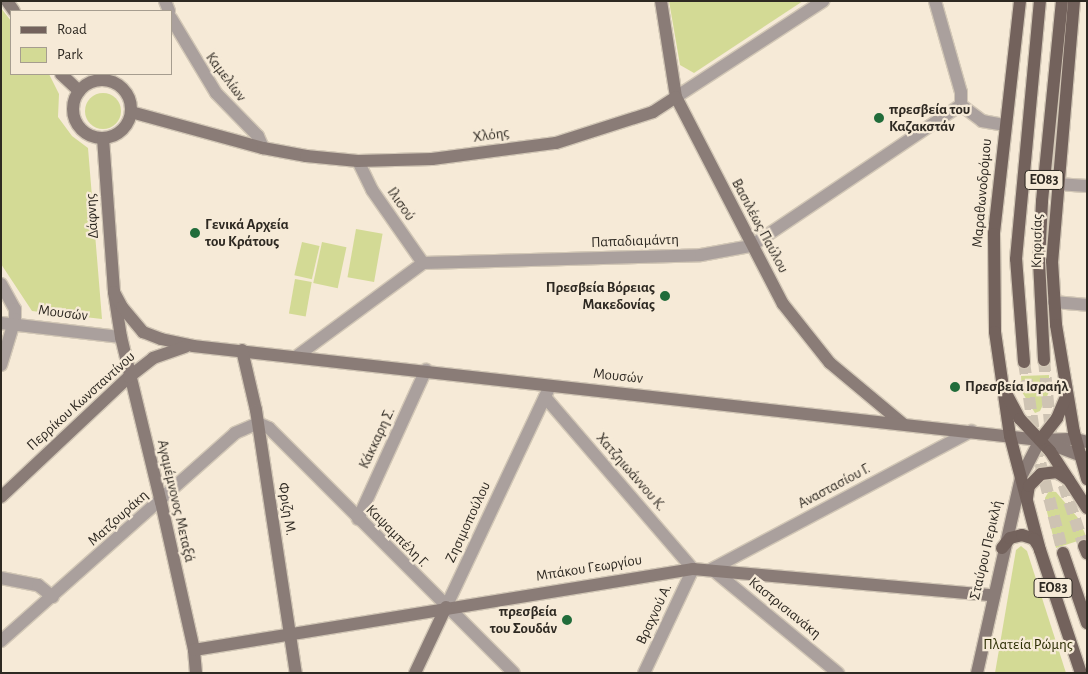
<!DOCTYPE html>
<html>
<head>
<meta charset="utf-8">
<style>
	body { margin:0 }
	#map { position:relative; width:1088px; height:674px; overflow:hidden; background:#f6ead7; font-family:"Alegreya Sans",sans-serif }
	div>[style] { position:absolute }
	[style*='--x'] { left:calc(var(--x)*1px); top:calc(var(--y)*1px); width:calc(var(--w)*1px); rotate:calc(var(--a)*1deg) }
	.green>* { inset:0; background:#d3da95; transform-origin:0 0 }
	.round { border-radius:50% }
	.primary-tunnel>* { height:12px; margin-top:-6px; transform-origin:0; background:repeating-linear-gradient(90deg,#cec3b3 0 12px,transparent 0 18px) }
	.roads { filter:drop-shadow(1px 0 #d2c7b6) drop-shadow(-1px 0 #d2c7b6) drop-shadow(0 1px #d2c7b6) drop-shadow(0 -1px #d2c7b6) }
	.street>* { height:12px; margin:-6px; padding:0 6px; transform-origin:6px; border-radius:6px; background:#aaa09d }
	.secondary>* { height:12px; margin:-6px; padding:0 6px; transform-origin:6px; border-radius:6px; background:#8a7c77 }
	.secondary>.ring { margin:-6px; padding:0; box-sizing:content-box; background:none; border:12px solid #8a7c77; border-radius:50% }
	.primary>* { height:12px; margin:-6px; padding:0 6px; transform-origin:6px; border-radius:6px; background:#73625c }
	.dots>* { width:14px; height:14px; translate:-50% -50%; box-sizing:border-box; border:2px solid #f6ead7; border-radius:50% }
	span { translate:-50% -50%; white-space:nowrap; text-align:center; line-height:1.15; -webkit-text-stroke:4.5px #f6ead7; paint-order:stroke }
	.shield-label span { padding:1px 4px; background:#f6ead7; border:1px solid; border-radius:4px; -webkit-text-stroke-width:0 }
	.shield-label { font-size:14px; color:#2e2922; font-weight:700 }
	.street-label { font-size:15px; color:#2e2922 }
	.poi-label { font-size:15px; color:#2e2922; font-weight:700 }
	.left { translate:0 -50%; text-align:left }
	.right { translate:-100% -50%; text-align:right }
	.park-label { font-size:15px; color:#2a2c01 }
	.frame { position:absolute; inset:0; border:2px solid #2e2922; pointer-events:none }
	.legend { position:absolute; left:10px; top:10px; width:162px; height:65px; box-sizing:border-box; background:#f6ead7; border:1px solid #a69d8f; margin:0; padding:6px 9px; list-style:none; font-size:15px; color:#2e2922 }
	.legend li { display:flex; align-items:center; gap:10px; height:25px }
	.legend b { width:25px; border:1px solid #a69d8f }
</style>
</head>
<body>
<div id="map">
	<div class="green">
		<i style="clip-path:polygon(669px 1px,803px 1px,694px 73px,680px 65px)"></i>
		<i style="clip-path:polygon(1px 8px,11px 21px,11px 74px,49px 74px,59px 94px,58px 117px,72px 136px,88px 148px,102px 319px,32px 311px,1px 264px)"></i>
		<i class="round" style="left:85px;top:93px;width:36px;height:36px"></i>
		<i style="left:356px;top:229px;width:27px;height:49px;rotate:10deg"></i>
		<i style="left:302px;top:242px;width:18px;height:34px;rotate:13deg"></i>
		<i style="left:322px;top:242px;width:25px;height:42px;rotate:12deg"></i>
		<i style="left:295px;top:279px;width:17px;height:35px;rotate:10deg"></i>
		<i style="clip-path:polygon(1049px 375px,1049px 392px,1040px 411px,1035px 413px,1022px 392px,1021px 376px)"></i>
		<i style="clip-path:polygon(1049px 491px,1056px 492px,1078px 518px,1087px 538px,1056px 548px,1046px 508px,1045px 498px)"></i>
		<i style="clip-path:polygon(1021px 546px,1027px 551px,1066px 673px,995px 673px,1016px 550px)"></i>
	</div>
	<div class="primary-tunnel">
		<i style="--x:1044;--y:360;--w:74;--a:84.6"></i>
		<i style="--x:1024;--y:362;--w:85;--a:81.9"></i>
		<i style="--x:1036;--y:446;--w:110;--a:75.8"></i>
		<i style="--x:1058;--y:468;--w:82;--a:71.6"></i>
	</div>
	<div class="roads">
		<div class="street">
			<i style="--x:165;--y:1;--w:11;--a:68"></i>
			<i style="--x:935;--y:1;--w:95;--a:74.1"></i>
			<i style="--x:961;--y:92;--w:13;--a:90"></i>
			<i style="--x:961;--y:105;--w:26;--a:37"></i>
			<i style="--x:982;--y:121;--w:22;--a:10"></i>
			<i style="--x:171;--y:18;--w:87;--a:59"></i>
			<i style="--x:216;--y:93;--w:60;--a:45.7"></i>
			<i style="--x:258;--y:136;--w:13;--a:67"></i>
			<i style="--x:676;--y:97;--w:176;--a:-33.1"></i>
			<i style="--x:358;--y:161;--w:32;--a:64"></i>
			<i style="--x:372;--y:190;--w:89;--a:55.1"></i>
			<i style="--x:1057;--y:184;--w:30;--a:4"></i>
			<i style="--x:1;--y:284;--w:29;--a:61"></i>
			<i style="--x:15;--y:309;--w:10;--a:90"></i>
			<i style="--x:15;--y:319;--w:48;--a:106.9"></i>
			<i style="--x:1054;--y:302;--w:33;--a:5"></i>
			<i style="--x:1;--y:323;--w:121;--a:6.7"></i>
			<i style="--x:297;--y:356;--w:157;--a:-36.4"></i>
			<i style="--x:423;--y:263;--w:278;--a:-1.6"></i>
			<i style="--x:701;--y:255;--w:51;--a:-10.2"></i>
			<i style="--x:751;--y:246;--w:253;--a:-33.9"></i>
			<i style="--x:545;--y:397;--w:227;--a:49.3"></i>
			<i style="--x:693;--y:569;--w:115;--a:115.2"></i>
			<i style="--x:358;--y:519;--w:164;--a:-65.5"></i>
			<i style="--x:1;--y:578;--w:38;--a:11"></i>
			<i style="--x:38;--y:585;--w:19;--a:39"></i>
			<i style="--x:446;--y:607;--w:240;--a:-64.8"></i>
			<i style="--x:1;--y:641;--w:313;--a:-41.6"></i>
			<i style="--x:235;--y:433;--w:25;--a:-23"></i>
			<i style="--x:258;--y:423;--w:12;--a:24"></i>
			<i style="--x:269;--y:428;--w:346;--a:45"></i>
			<i style="--x:838;--y:673;--w:163;--a:-140.5"></i>
			<i style="--x:712;--y:569;--w:294;--a:-28"></i>
		</div>
		<div class="secondary">
			<i style="--x:7;--y:1;--w:12;--a:55"></i>
			<i style="--x:661;--y:1;--w:97;--a:81.1"></i>
			<i style="--x:676;--y:97;--w:233;--a:62.7"></i>
			<i style="--x:783;--y:304;--w:75;--a:51.5"></i>
			<i style="--x:830;--y:363;--w:95;--a:39.9"></i>
			<i style="--x:61;--y:74;--w:25;--a:43"></i>
			<i class="ring" style="left:73px;top:80px;width:46px;height:46px"></i>
			<i style="--x:131;--y:112;--w:137;--a:15.3"></i>
			<i style="--x:263;--y:148;--w:44;--a:10.5"></i>
			<i style="--x:306;--y:156;--w:52;--a:5.5"></i>
			<i style="--x:358;--y:161;--w:74;--a:-1.5"></i>
			<i style="--x:432;--y:159;--w:125;--a:-7.4"></i>
			<i style="--x:556;--y:143;--w:102;--a:-17.7"></i>
			<i style="--x:653;--y:112;--w:27;--a:-33"></i>
			<i style="--x:103;--y:138;--w:154;--a:85.9"></i>
			<i style="--x:114;--y:292;--w:46;--a:81.2"></i>
			<i style="--x:121;--y:337;--w:170;--a:76.4"></i>
			<i style="--x:161;--y:502;--w:152;--a:77.4"></i>
			<i style="--x:194;--y:650;--w:23;--a:85"></i>
			<i style="--x:114;--y:292;--w:17;--a:62"></i>
			<i style="--x:122;--y:307;--w:33;--a:50"></i>
			<i style="--x:143;--y:332;--w:19;--a:21"></i>
			<i style="--x:161;--y:339;--w:33;--a:12"></i>
			<i style="--x:193;--y:346;--w:852;--a:6.33"></i>
			<i style="--x:1040;--y:440;--w:36;--a:-2"></i>
			<i style="--x:1076;--y:439;--w:11;--a:15"></i>
			<i style="--x:242;--y:350;--w:62;--a:76.9"></i>
			<i style="--x:256;--y:410;--w:266;--a:81.4"></i>
			<i style="--x:1045;--y:442;--w:45;--a:20.9"></i>
			<i style="--x:1;--y:497;--w:175;--a:-43.2"></i>
			<i style="--x:129;--y:377;--w:31;--a:-38"></i>
			<i style="--x:153;--y:358;--w:34;--a:-19"></i>
			<i style="--x:194;--y:650;--w:506;--a:-9.22"></i>
			<i style="--x:693;--y:569;--w:300;--a:5"></i>
			<i style="--x:415;--y:673;--w:73;--a:-64.8"></i>
			<i style="--x:977;--y:673;--w:201;--a:-77.3"></i>
			<i style="--x:1021;--y:477;--w:42;--a:-62.8"></i>
		</div>
		<div class="primary">
			<i style="--x:1020;--y:1;--w:234;--a:96.4"></i>
			<i style="--x:994;--y:234;--w:98;--a:89.4"></i>
			<i style="--x:995;--y:332;--w:105;--a:81.8"></i>
			<i style="--x:1010;--y:436;--w:118;--a:75.3"></i>
			<i style="--x:1040;--y:550;--w:130;--a:71.6"></i>
			<i style="--x:1074;--y:1;--w:261;--a:94.8"></i>
			<i style="--x:1052;--y:261;--w:64;--a:86.4"></i>
			<i style="--x:1056;--y:325;--w:109;--a:80.5"></i>
			<i style="--x:1074;--y:432;--w:49;--a:74.5"></i>
			<i style="--x:1044;--y:360;--w:99;--a:-92.9"></i>
			<i style="--x:1039;--y:261;--w:60;--a:-87.1"></i>
			<i style="--x:1042;--y:201;--w:201;--a:-84.3"></i>
			<i style="--x:1024;--y:362;--w:103;--a:-94.4"></i>
			<i style="--x:1016;--y:259;--w:259;--a:-84.7"></i>
			<i style="--x:1007;--y:395;--w:27;--a:62"></i>
			<i style="--x:1020;--y:419;--w:44;--a:46.8"></i>
			<i style="--x:1050;--y:451;--w:68;--a:57"></i>
			<i style="--x:1040;--y:440;--w:28;--a:-52"></i>
			<i style="--x:1057;--y:418;--w:25;--a:-67"></i>
			<i style="--x:1027;--y:498;--w:12;--a:-81"></i>
			<i style="--x:1029;--y:486;--w:17;--a:-45"></i>
			<i style="--x:1041;--y:474;--w:16;--a:-7"></i>
			<i style="--x:1057;--y:472;--w:14;--a:34"></i>
			<i style="--x:1084;--y:546;--w:8;--a:67"></i>
			<i style="--x:1002;--y:548;--w:13;--a:-51"></i>
			<i style="--x:1010;--y:538;--w:12;--a:-14"></i>
			<i style="--x:1022;--y:535;--w:13;--a:18"></i>
			<i style="--x:1034;--y:539;--w:9;--a:58"></i>
			<i style="--x:1063;--y:553;--w:74;--a:71.1"></i>
		</div>
	</div>
	<div class="dots">
		<i style="left:879px;top:118px;background:#216c3a"></i>
		<i style="left:195px;top:233px;background:#216c3a"></i>
		<i style="left:665px;top:296px;background:#216c3a"></i>
		<i style="left:955px;top:387px;background:#216c3a"></i>
		<i style="left:567px;top:620px;background:#216c3a"></i>
	</div>
	<div class="shield-label">
		<span style="left:1044px;top:180px">ΕΟ83</span>
		<span style="left:1053px;top:588px">ΕΟ83</span>
	</div>
	<div class="street-label">
		<span style="left:226px;top:77px;rotate:53deg">Καμελίων</span>
		<span style="left:491px;top:135px;rotate:-8deg">Χλόης</span>
		<span style="left:982px;top:193px;rotate:-85deg">Μαραθωνοδρόμου</span>
		<span style="left:401px;top:204px;rotate:55deg">Ιλισού</span>
		<span style="left:92px;top:216px;rotate:-94deg">Δάφνης</span>
		<span style="left:760px;top:226px;rotate:62deg">Βασιλέως Παύλου</span>
		<span style="left:635px;top:241px;rotate:-2deg">Παπαδιαμάντη</span>
		<span style="left:1037px;top:241px;rotate:-89deg">Κηφισίας</span>
		<span style="left:63px;top:313px;rotate:7deg">Μουσών</span>
		<span style="left:618px;top:376px;rotate:6deg">Μουσών</span>
		<span style="left:81px;top:401px;rotate:-42deg">Περρίκου Κωνσταντίνου</span>
		<span style="left:377px;top:438px;rotate:-65deg">Κάκκαρη Σ.</span>
		<span style="left:631px;top:472px;rotate:49deg">Χατζηιωάννου Κ.</span>
		<span style="left:834px;top:486px;rotate:-28deg">Αναστασίου Γ.</span>
		<span style="left:176px;top:501px;rotate:77deg">Αγαμέμνονος Μεταξά</span>
		<span style="left:287px;top:509px;rotate:81deg">Φριζη Μ.</span>
		<span style="left:118px;top:518px;rotate:-42deg">Ματζουράκη</span>
		<span style="left:468px;top:522px;rotate:-65deg">Ζησιμοπούλου</span>
		<span style="left:397px;top:536px;rotate:45deg">Καψαμπέλη Γ.</span>
		<span style="left:986px;top:550px;rotate:-77deg">Σταύρου Περικλή</span>
		<span style="left:589px;top:568px;rotate:-9deg">Μπάκου Γεωργίου</span>
		<span style="left:785px;top:608px;rotate:39deg">Καστρισιανάκη</span>
		<span style="left:654px;top:614px;rotate:-65deg">Βραχνού Α.</span>
	</div>
	<div class="poi-label">
		<span class="left" style="left:889px;top:118px">πρεσβεία του<br>Καζακστάν</span>
		<span class="left" style="left:205px;top:233px">Γενικά Αρχεία<br>του Κράτους</span>
		<span class="right" style="left:655px;top:296px">Πρεσβεία Βόρειας<br>Μακεδονίας</span>
		<span class="left" style="left:965px;top:387px">Πρεσβεία Ισραήλ</span>
		<span class="right" style="left:557px;top:620px">πρεσβεία<br>του Σουδάν</span>
	</div>
	<div class="park-label">
		<span style="left:1028px;top:645px">Πλατεία Ρώμης</span>
	</div>
	<div class="frame"></div>
	<ul class="legend">
	<li><b style="height:6px;background:#73625c"></b>Road</li>
	<li><b style="height:14px;background:#d3da95"></b>Park</li>
	</ul>
</div>
</body>
</html>
